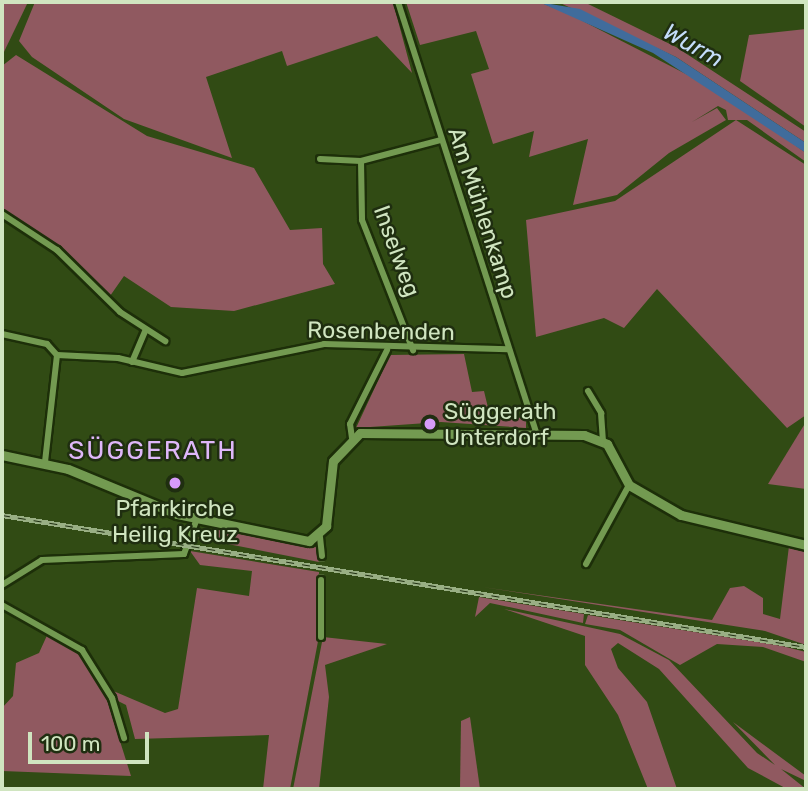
<!DOCTYPE html>
<html>
<head>
<meta charset="utf-8">
<style>
	body { margin:0 }
	#map { position:relative; width:808px; height:791px; overflow:hidden; background:#314b14; font-family:Rubik,sans-serif }
	div>[style] { position:absolute }
	[style*='--x'] { left:calc(var(--x)*1px); top:calc(var(--y)*1px); width:calc(var(--w)*1px); rotate:calc(var(--a)*1deg) }
	.green>* { inset:0; background:#905960 }
	.water>* { inset:0; background:#406c9c }
	.minor-tunnel>* { height:6px; margin-top:-3px; transform-origin:0; background:repeating-linear-gradient(90deg,#49622e 0 6px,transparent 0 9px) }
	.roads { filter:drop-shadow(2px 0 #1d2f09) drop-shadow(-2px 0 #1d2f09) drop-shadow(0 2px #1d2f09) drop-shadow(0 -2px #1d2f09) }
	.minor>* { height:6px; margin:-3px; padding:0 3px; transform-origin:3px; border-radius:3px; background:#739a51 }
	.secondary>* { height:9px; margin:-4.5px; padding:0 4.5px; transform-origin:4.5px; border-radius:4.5px; background:#739a51 }
	.rail>* { height:5px; margin-top:-2.5px; transform-origin:0; background:repeating-linear-gradient(90deg,#1f2e10 0 8px,#99af84 0 16px); box-sizing:border-box; border-block:2px solid #99af84 }
	.dots>* { width:19px; height:19px; translate:-50% -50%; box-sizing:border-box; border:4px solid #1f2e10; border-radius:50% }
	span { translate:-50% -50%; white-space:nowrap; text-align:center; line-height:1.15; -webkit-text-stroke:5px #1f2e10; paint-order:stroke }
	.street-label { font-size:23px; color:#d0e5c0 }
	.poi-label { font-size:23px; color:#d0e5c0 }
	.left { translate:0 -50%; text-align:left }
	.water-label { font-size:24px; color:#c4ddfa; font-style:italic }
	.quarter-label { font-size:26px; color:#dfb7f9; letter-spacing:2px }
	.frame { position:absolute; inset:0; border:4px solid #d0e5c0; pointer-events:none }
	.scale { position:absolute; left:28px; top:732px; width:121px; height:32px; box-sizing:border-box; border:4px solid #d0e5c0; border-top:0; padding-left:9px; font-size:21px; line-height:24px; white-space:nowrap; color:#d0e5c0; -webkit-text-stroke:5px #1f2e10; paint-order:stroke }
</style>
</head>
<body>
<div id="map">
	<div class="green">
		<i style="clip-path:polygon(2px 2px,28px 2px,2px 56px)"></i>
		<i style="clip-path:polygon(35px 2px,393px 2px,412px 73px,377px 36px,287px 66px,282px 51px,206px 77px,232px 158px,124px 119px,32px 57px,19px 41px)"></i>
		<i style="clip-path:polygon(406px 2px,539px 2px,569px 14px,721px 92px,806px 153px,806px 162px,747px 120px,728px 120px,726px 110px,718px 106px,692px 122px,717px 108px,726px 120px,669px 153px,617px 195px,573px 205px,588px 139px,529px 157px,534px 131px,493px 144px,471px 74px,489px 69px,476px 31px,420px 45px)"></i>
		<i style="clip-path:polygon(558px 2px,584px 2px,676px 47px,806px 132px,806px 143px,676px 57px)"></i>
		<i style="clip-path:polygon(806px 29px,806px 127px,740px 81px,749px 35px)"></i>
		<i style="clip-path:polygon(16px 55px,147px 136px,254px 168px,290px 230px,322px 228px,323px 264px,335px 284px,234px 311px,171px 307px,124px 276px,110px 296px,60px 249px,2px 211px,2px 66px)"></i>
		<i style="clip-path:polygon(736px 120px,806px 165px,806px 415px,787px 428px,657px 289px,624px 328px,604px 318px,536px 337px,526px 220px,615px 201px)"></i>
		<i style="clip-path:polygon(464px 354px,472px 392px,484px 391px,490px 416px,526px 418px,526px 428px,441px 422px,356px 428px,390px 355px)"></i>
		<i style="clip-path:polygon(806px 422px,806px 489px,768px 484px,801px 430px)"></i>
		<i style="clip-path:polygon(219px 529px,321px 548px,319px 562px,197px 538px)"></i>
		<i style="clip-path:polygon(789px 546px,806px 550px,806px 645px,765px 631px,482px 587px,712px 620px,730px 588px,744px 586px,763px 598px,763px 614px,780px 619px)"></i>
		<i style="clip-path:polygon(190px 551px,319px 572px,319px 636px,290px 789px,263px 789px,269px 735px,135px 739px,126px 705px,114px 699px,111px 690px,165px 713px,178px 709px,197px 588px,249px 596px,252px 571px,200px 565px)"></i>
		<i style="clip-path:polygon(479px 597px,584px 614px,583px 623px,490px 603px,475px 617px)"></i>
		<i style="clip-path:polygon(504px 609px,620px 634px,669px 660px,757px 753px,775px 765px,733px 722px,806px 776px,806px 781px,781px 769px,806px 789px,787px 789px,748px 768px,659px 669px,618px 643px,611px 649px,618px 668px,647px 702px,677px 789px,648px 789px,618px 715px,585px 665px,585px 636px)"></i>
		<i style="clip-path:polygon(588px 615px,782px 646px,806px 652px,806px 662px,763px 647px,717px 644px,680px 665px,620px 630px,585px 624px)"></i>
		<i style="clip-path:polygon(49px 631px,79px 650px,101px 681px,131px 776px,2px 771px,2px 708px,13px 696px,16px 663px,39px 653px)"></i>
		<i style="clip-path:polygon(323px 637px,387px 644px,325px 665px,329px 697px,319px 789px,293px 789px)"></i>
		<i style="clip-path:polygon(470px 717px,480px 789px,460px 789px,461px 721px)"></i>
	</div>
	<div class="water">
		<i style="clip-path:polygon(539px 2px,580px 9px,676px 57px,806px 143px,806px 153px,653px 53px)"></i>
	</div>
	<div class="minor-tunnel">
		<i style="--x:321;--y:580;--w:24;--a:-88"></i>
	</div>
	<div class="roads">
		<div class="minor">
			<i style="--x:398;--y:2;--w:454;--a:72.2"></i>
			<i style="--x:320;--y:159;--w:41;--a:2.8"></i>
			<i style="--x:361;--y:161;--w:83;--a:-14.7"></i>
			<i style="--x:361;--y:161;--w:59;--a:89"></i>
			<i style="--x:362;--y:220;--w:140;--a:68.6"></i>
			<i style="--x:2;--y:214;--w:66;--a:33.2"></i>
			<i style="--x:57;--y:250;--w:88;--a:44.5"></i>
			<i style="--x:120;--y:312;--w:54;--a:32.8"></i>
			<i style="--x:2;--y:334;--w:46;--a:12.5"></i>
			<i style="--x:47;--y:344;--w:15;--a:48"></i>
			<i style="--x:57;--y:355;--w:108;--a:96.4"></i>
			<i style="--x:57;--y:355;--w:61;--a:2.8"></i>
			<i style="--x:118;--y:358;--w:66;--a:13.2"></i>
			<i style="--x:182;--y:373;--w:145;--a:-11.5"></i>
			<i style="--x:324;--y:344;--w:184;--a:1.6"></i>
			<i style="--x:132;--y:362;--w:34;--a:-67"></i>
			<i style="--x:588;--y:391;--w:26;--a:59"></i>
			<i style="--x:601;--y:413;--w:28;--a:86"></i>
			<i style="--x:352;--y:438;--w:14;--a:-98"></i>
			<i style="--x:350;--y:424;--w:83;--a:-63.4"></i>
			<i style="--x:320;--y:537;--w:19;--a:84"></i>
			<i style="--x:586;--y:564;--w:90;--a:-61.4"></i>
			<i style="--x:2;--y:585;--w:47;--a:-32"></i>
			<i style="--x:42;--y:560;--w:142;--a:-2.4"></i>
			<i style="--x:184;--y:554;--w:37;--a:-70"></i>
			<i style="--x:2;--y:605;--w:92;--a:29.4"></i>
			<i style="--x:82;--y:650;--w:57;--a:58"></i>
			<i style="--x:112;--y:698;--w:42;--a:73.3"></i>
			<i style="--x:321;--y:637;--w:57;--a:-90"></i>
		</div>
		<div class="secondary">
			<i style="--x:2;--y:455;--w:67;--a:12"></i>
			<i style="--x:68;--y:469;--w:118;--a:22.4"></i>
			<i style="--x:177;--y:514;--w:135;--a:11.6"></i>
			<i style="--x:309;--y:541;--w:23;--a:-41"></i>
			<i style="--x:326;--y:526;--w:65;--a:-83.9"></i>
			<i style="--x:333;--y:461;--w:39;--a:-46"></i>
			<i style="--x:360;--y:433;--w:224;--a:0.5"></i>
			<i style="--x:584;--y:435;--w:25;--a:21"></i>
			<i style="--x:607;--y:444;--w:47;--a:61.8"></i>
			<i style="--x:629;--y:485;--w:60;--a:30"></i>
			<i style="--x:681;--y:515;--w:129;--a:13.5"></i>
		</div>
	</div>
	<div class="rail">
		<i style="--x:2;--y:515;--w:815;--a:9.32"></i>
	</div>
	<div class="dots">
		<i style="left:430px;top:424px;background:#d69bfa"></i>
		<i style="left:175px;top:483px;background:#d69bfa"></i>
	</div>
	<div class="street-label">
		<span style="left:483px;top:213px;rotate:72deg">Am Mühlenkamp</span>
		<span style="left:397px;top:251px;rotate:70deg">Inselweg</span>
		<span style="left:381px;top:331px;rotate:1deg">Rosenbenden</span>
	</div>
	<div class="poi-label">
		<span class="left" style="left:444px;top:424px">Süggerath<br>Unterdorf</span>
		<span style="left:175px;top:521px">Pfarrkirche<br>Heilig Kreuz</span>
	</div>
	<div class="water-label">
		<span style="left:693px;top:46px;rotate:29deg">Wurm</span>
	</div>
	<div class="quarter-label">
		<span style="left:153px;top:451px">SÜGGERATH</span>
	</div>
	<div class="frame"></div>
	<div class="scale">100 m</div>
</div>
</body>
</html>
